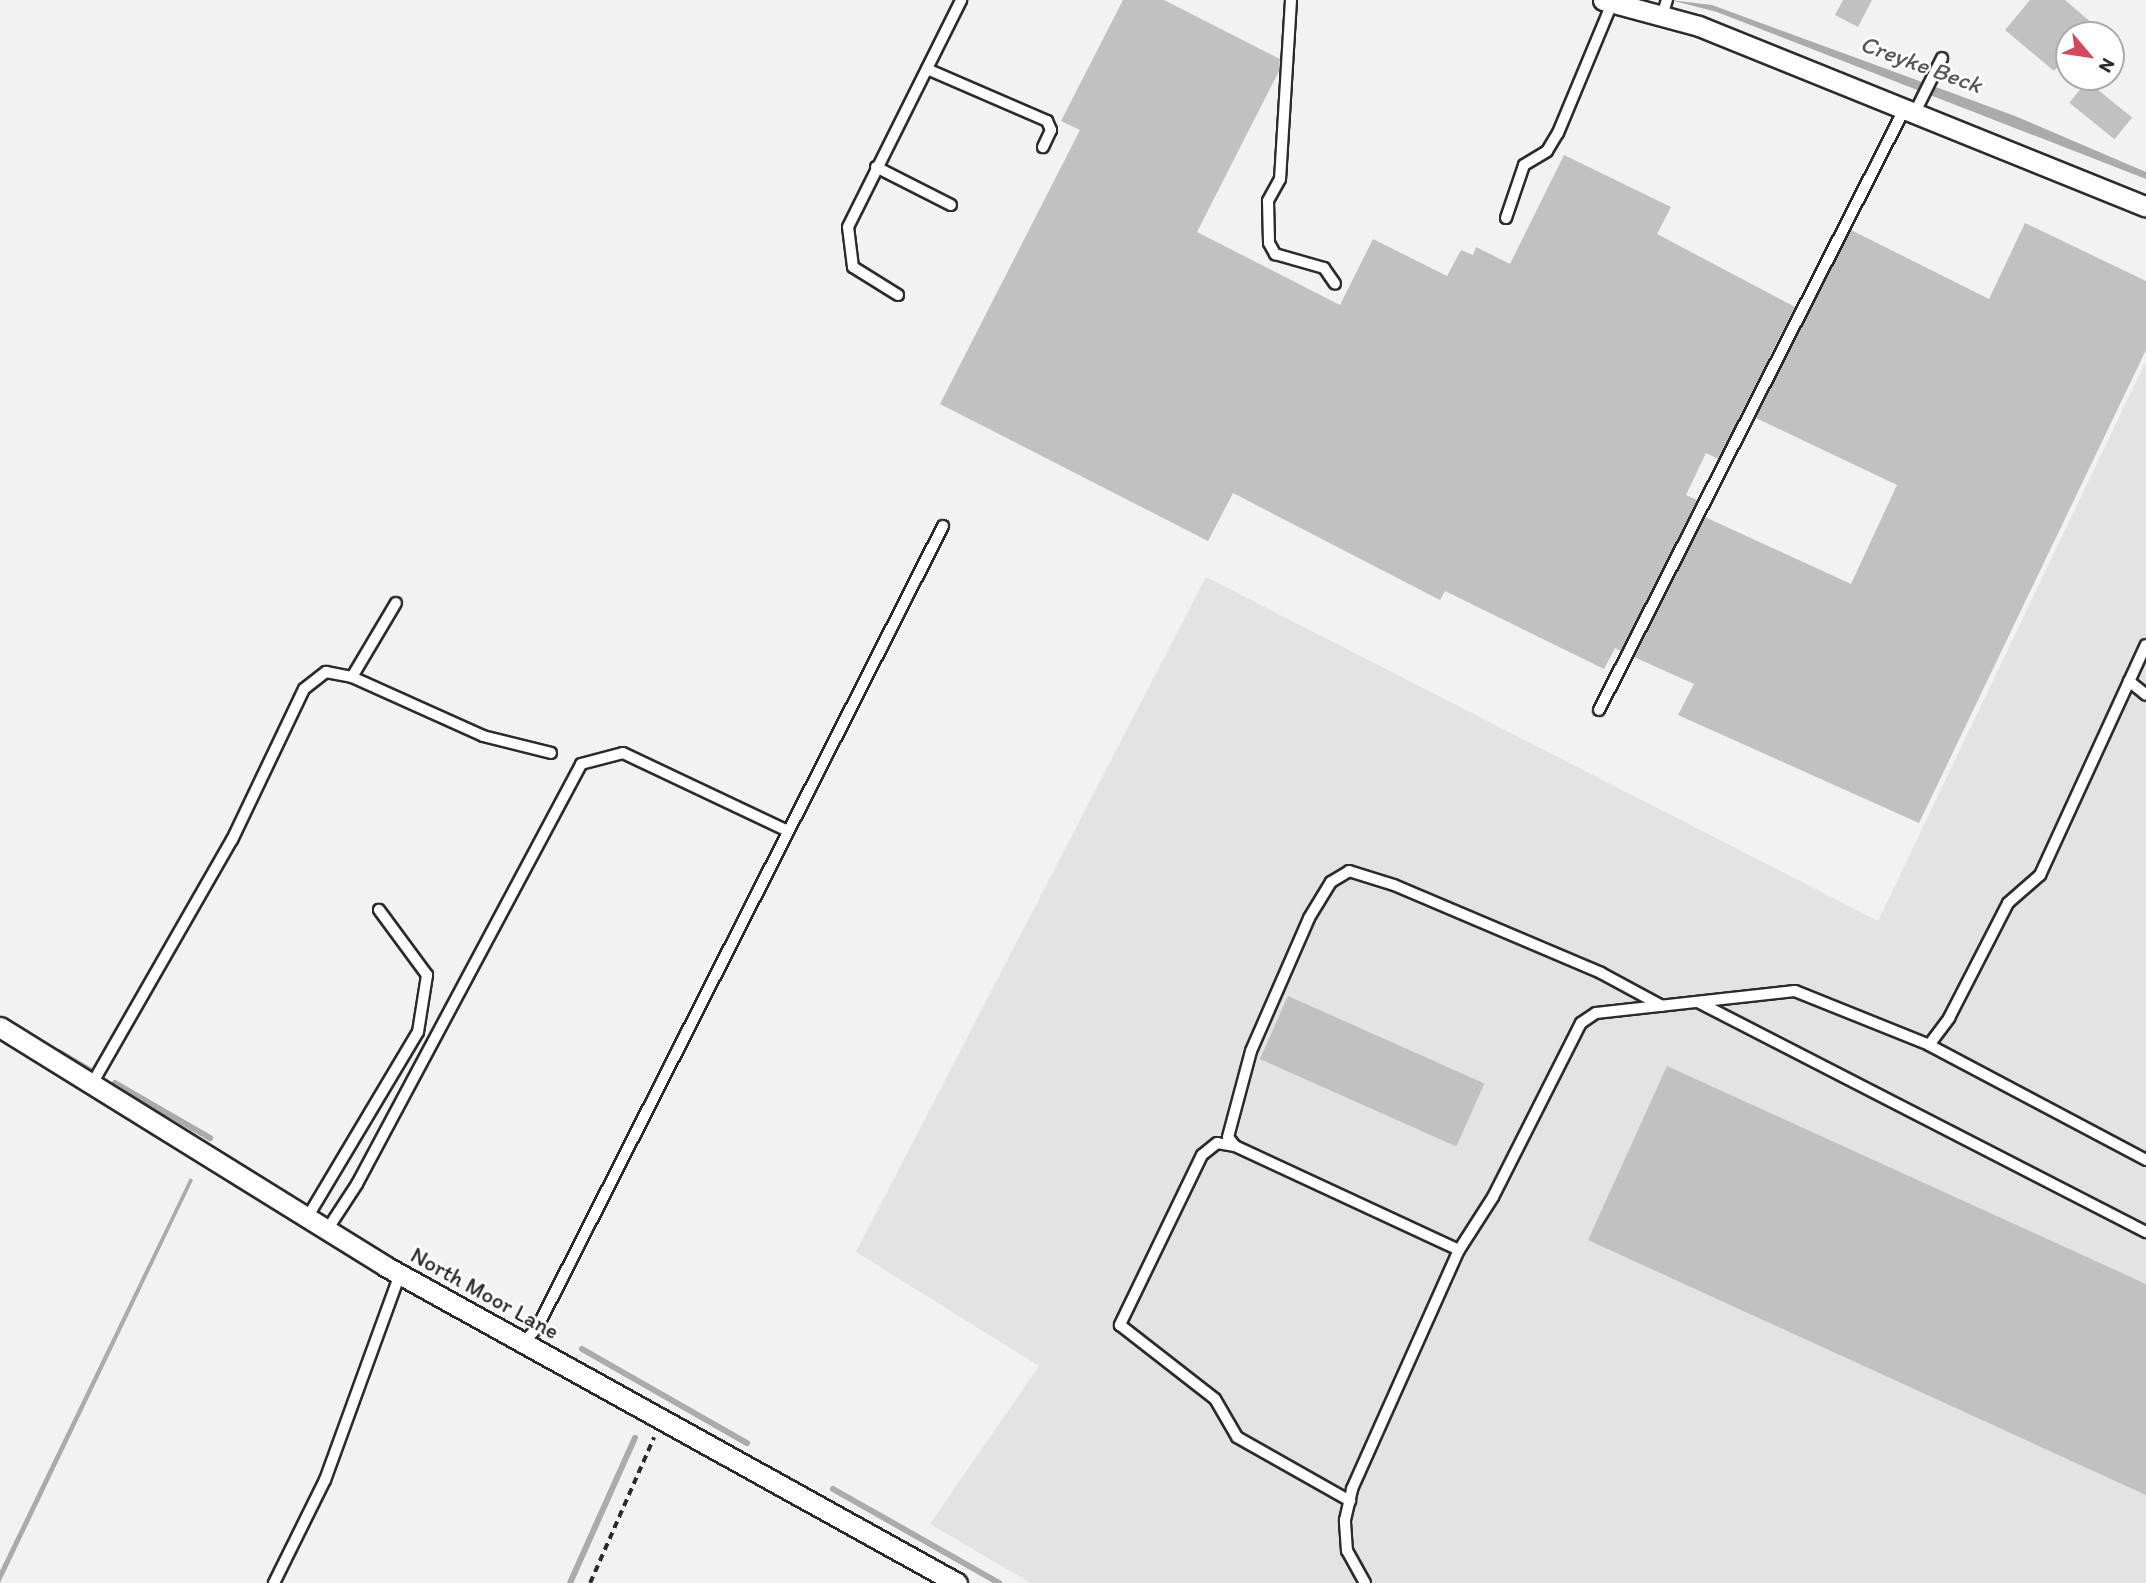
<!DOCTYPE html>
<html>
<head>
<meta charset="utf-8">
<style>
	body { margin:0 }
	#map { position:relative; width:2146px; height:1583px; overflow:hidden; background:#f2f2f2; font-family:Itim,sans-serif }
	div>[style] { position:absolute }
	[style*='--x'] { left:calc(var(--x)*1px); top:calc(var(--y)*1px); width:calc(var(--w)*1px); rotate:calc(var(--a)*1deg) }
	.built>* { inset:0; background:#e3e3e3 }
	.water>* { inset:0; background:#ababab }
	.stream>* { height:6px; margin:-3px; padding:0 3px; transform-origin:3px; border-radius:3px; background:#ababab }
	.building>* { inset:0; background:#c1c1c1; transform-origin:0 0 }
	.path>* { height:3.5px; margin-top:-1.75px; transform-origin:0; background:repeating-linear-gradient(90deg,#2b2b2b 0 7px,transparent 0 12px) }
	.roads { filter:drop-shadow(2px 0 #2b2b2b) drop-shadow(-2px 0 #2b2b2b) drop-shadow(0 2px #2b2b2b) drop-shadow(0 -2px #2b2b2b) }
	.lane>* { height:10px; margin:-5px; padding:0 5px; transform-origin:5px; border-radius:5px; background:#fff }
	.street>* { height:19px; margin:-9.5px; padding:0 9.5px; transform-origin:9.5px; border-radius:9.5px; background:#fff }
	span { translate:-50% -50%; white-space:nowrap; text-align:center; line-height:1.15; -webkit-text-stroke:5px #fff; paint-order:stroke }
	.street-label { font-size:23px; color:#2b2b2b }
	.water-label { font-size:24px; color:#585858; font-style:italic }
	.north { position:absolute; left:2055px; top:21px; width:70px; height:70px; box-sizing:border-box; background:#fff; border:2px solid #aaa; border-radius:50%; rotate:119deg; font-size:19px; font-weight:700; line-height:28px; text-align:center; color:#2b2b2b }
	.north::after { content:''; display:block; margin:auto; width:24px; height:32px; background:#d1495b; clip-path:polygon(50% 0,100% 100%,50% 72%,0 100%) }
</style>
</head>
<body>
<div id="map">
	<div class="built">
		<i style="clip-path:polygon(2146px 361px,2146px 1583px,1031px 1583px,930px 1524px,1039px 1366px,856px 1252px,1206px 577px,1878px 921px)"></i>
	</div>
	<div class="water">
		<i style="clip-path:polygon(1670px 0,1712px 5px,2015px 116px,2146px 172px,2146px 179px,1717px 12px)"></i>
		<i style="clip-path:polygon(190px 1178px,193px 1180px,0 1583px,0 1571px)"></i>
	</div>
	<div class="stream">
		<i style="--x:59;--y:1052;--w:45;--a:30.5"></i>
		<i style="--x:115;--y:1083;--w:110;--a:30.1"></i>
		<i style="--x:582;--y:1349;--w:190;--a:29.7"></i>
		<i style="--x:833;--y:1489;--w:191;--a:29.5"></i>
		<i style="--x:570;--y:1583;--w:159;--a:-65.9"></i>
	</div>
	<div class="building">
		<i style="clip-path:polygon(1123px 0,1164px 0,1280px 59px,1279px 71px,1197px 232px,1340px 305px,1373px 239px,1447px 276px,1461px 250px,1473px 255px,1476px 247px,1510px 264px,1564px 155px,1671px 207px,1657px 234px,1795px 307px,1718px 459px,1706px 453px,1686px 495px,1697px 500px,1621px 651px,1615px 648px,1604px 669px,1445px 591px,1440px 600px,1233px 493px,1208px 541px,940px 404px,1080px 130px,1061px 121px)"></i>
		<i style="clip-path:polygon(1843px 0,1872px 0,1858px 27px,1835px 15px)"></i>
		<i style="clip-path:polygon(2030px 0,2065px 0,2093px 24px,2084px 35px,2069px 35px,2069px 53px,2054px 71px,2005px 30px)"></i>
		<i style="left:2087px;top:81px;width:58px;height:28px;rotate:39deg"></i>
		<i style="clip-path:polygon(2025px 223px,2146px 281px,2146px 350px,1919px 823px,1678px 715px,1694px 684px,1634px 657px,1705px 517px,1851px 584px,1897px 485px,1756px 418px,1851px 230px,1989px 299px)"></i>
		<i style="left:1288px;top:996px;width:215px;height:69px;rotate:24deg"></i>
		<i style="clip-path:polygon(1667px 1066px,2146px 1284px,2146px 1495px,1588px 1240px)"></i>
	</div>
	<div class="path">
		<i style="--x:590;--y:1583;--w:159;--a:-66.3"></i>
	</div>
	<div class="roads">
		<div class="lane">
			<i style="--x:1291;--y:0;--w:179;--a:93.5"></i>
			<i style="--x:1280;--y:179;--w:25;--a:119"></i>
			<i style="--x:1268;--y:201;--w:42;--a:88.6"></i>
			<i style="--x:1269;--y:243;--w:13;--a:61"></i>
			<i style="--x:1275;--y:254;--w:51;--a:15.9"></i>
			<i style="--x:1324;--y:268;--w:19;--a:55"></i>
			<i style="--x:1662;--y:16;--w:17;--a:-73"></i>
			<i style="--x:927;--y:69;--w:131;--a:23.4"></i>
			<i style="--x:1047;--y:121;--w:10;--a:66"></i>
			<i style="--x:1051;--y:130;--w:19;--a:115"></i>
			<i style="--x:1916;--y:110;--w:58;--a:-63.4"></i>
			<i style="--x:876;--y:167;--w:84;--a:26.9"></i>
			<i style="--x:1506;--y:218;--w:56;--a:-71.2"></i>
			<i style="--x:1524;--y:165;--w:27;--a:-31"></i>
			<i style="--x:1547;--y:151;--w:21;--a:-59"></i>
			<i style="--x:1558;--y:133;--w:141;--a:-67.4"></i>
			<i style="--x:898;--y:295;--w:53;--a:-148.1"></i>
			<i style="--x:853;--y:267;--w:40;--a:-97.1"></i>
			<i style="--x:848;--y:227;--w:254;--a:-63.5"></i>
			<i style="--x:352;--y:677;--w:144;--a:24.2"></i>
			<i style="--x:483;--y:736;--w:70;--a:14"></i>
			<i style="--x:2129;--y:681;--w:22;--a:39"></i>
			<i style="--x:1599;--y:710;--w:678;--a:-63.06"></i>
			<i style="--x:1698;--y:1002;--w:504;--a:27.18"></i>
			<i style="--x:1929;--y:1045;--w:246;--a:27.9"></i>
			<i style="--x:92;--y:1084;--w:281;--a:-60.2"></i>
			<i style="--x:232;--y:840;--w:167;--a:-64.5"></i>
			<i style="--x:304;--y:689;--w:28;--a:-38"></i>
			<i style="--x:326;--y:672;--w:26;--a:11"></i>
			<i style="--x:352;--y:677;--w:86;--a:-59.3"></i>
			<i style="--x:1235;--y:1146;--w:18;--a:-171"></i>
			<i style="--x:1217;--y:1143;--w:19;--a:141"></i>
			<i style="--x:1202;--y:1155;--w:189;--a:115.8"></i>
			<i style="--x:1120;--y:1325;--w:120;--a:37.9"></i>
			<i style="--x:1215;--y:1399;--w:44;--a:59.9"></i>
			<i style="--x:1237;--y:1437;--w:130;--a:29.5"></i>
			<i style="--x:307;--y:1218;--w:217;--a:-59.2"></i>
			<i style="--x:418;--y:1032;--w:58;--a:-81"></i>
			<i style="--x:427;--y:975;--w:81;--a:-126.4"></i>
			<i style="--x:327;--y:1230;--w:55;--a:-56.9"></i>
			<i style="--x:357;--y:1184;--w:476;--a:-61.9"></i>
			<i style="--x:581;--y:764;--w:43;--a:-14.7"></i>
			<i style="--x:623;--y:753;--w:180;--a:25.3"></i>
			<i style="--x:1459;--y:1250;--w:247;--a:-155.1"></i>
			<i style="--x:1235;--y:1146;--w:11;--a:-128"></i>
			<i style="--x:1228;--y:1137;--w:89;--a:-75"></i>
			<i style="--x:1251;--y:1051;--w:145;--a:-66.4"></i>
			<i style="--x:1309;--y:918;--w:42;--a:-58.6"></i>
			<i style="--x:1331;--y:882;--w:21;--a:-31"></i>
			<i style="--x:1349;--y:871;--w:47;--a:17.3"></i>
			<i style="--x:1394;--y:885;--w:225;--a:23"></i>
			<i style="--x:1601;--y:973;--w:69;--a:28.4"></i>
			<i style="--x:523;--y:1343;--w:21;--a:-47"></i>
			<i style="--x:537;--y:1328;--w:899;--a:-63.15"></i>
			<i style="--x:274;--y:1583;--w:115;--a:-63.7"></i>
			<i style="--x:325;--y:1480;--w:219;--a:-70"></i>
			<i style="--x:1365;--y:1583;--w:37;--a:-119"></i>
			<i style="--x:1347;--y:1551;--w:31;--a:-94"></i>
			<i style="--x:1345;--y:1520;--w:32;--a:-77"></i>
			<i style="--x:1352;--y:1489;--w:262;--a:-65.9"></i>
			<i style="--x:1459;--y:1250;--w:63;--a:-57.3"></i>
			<i style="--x:1493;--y:1197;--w:195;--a:-63.2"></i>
			<i style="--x:1581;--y:1023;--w:18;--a:-34"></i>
			<i style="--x:1596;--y:1013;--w:200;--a:-6.3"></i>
			<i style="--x:1795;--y:991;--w:144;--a:21.9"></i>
			<i style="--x:1929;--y:1045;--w:34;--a:-53"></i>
			<i style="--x:1949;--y:1018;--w:129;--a:-62.8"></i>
			<i style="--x:2008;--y:903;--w:43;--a:-41.2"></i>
			<i style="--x:2040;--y:875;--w:253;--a:-65.3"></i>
		</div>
		<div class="street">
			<i style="--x:1603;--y:0;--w:99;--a:15.2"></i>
			<i style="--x:1699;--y:26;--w:482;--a:22"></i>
			<i style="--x:0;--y:1027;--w:453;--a:31.8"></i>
			<i style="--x:385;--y:1266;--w:654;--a:29"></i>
		</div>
	</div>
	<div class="street-label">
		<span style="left:485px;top:1293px;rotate:29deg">North Moor Lane</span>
	</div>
	<div class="water-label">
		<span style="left:1921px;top:64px;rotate:20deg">Creyke Beck</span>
	</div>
	<div class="north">N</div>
</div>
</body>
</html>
